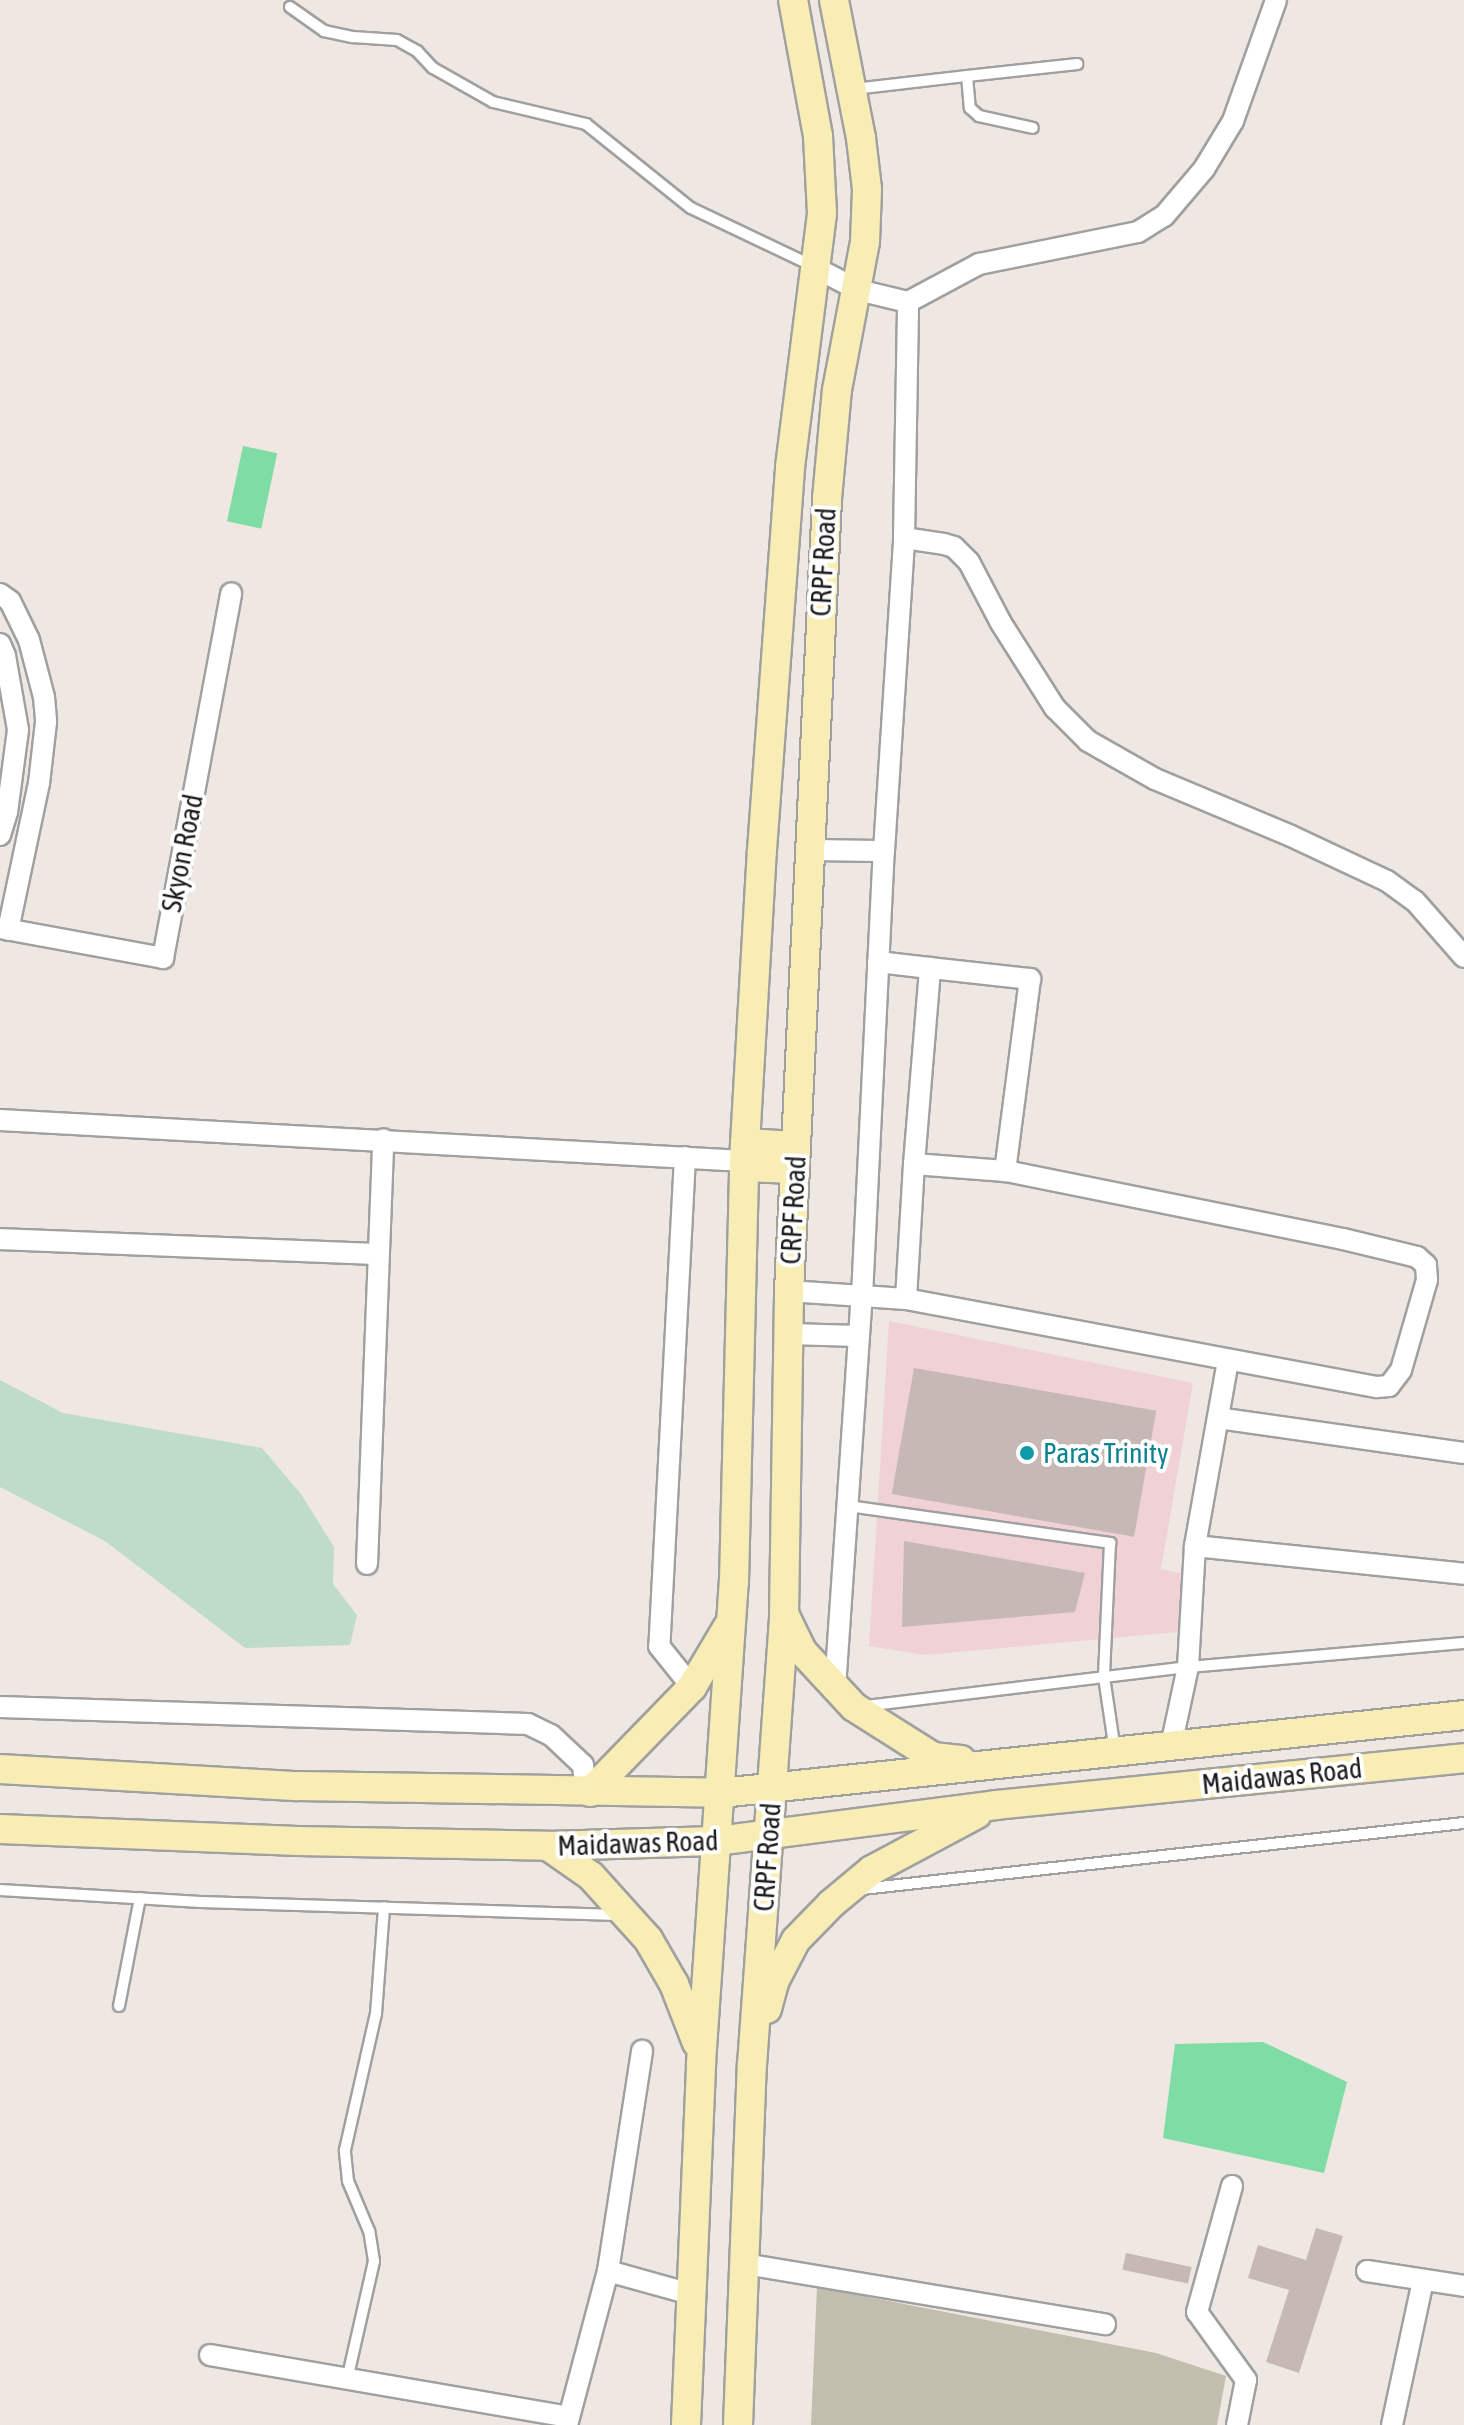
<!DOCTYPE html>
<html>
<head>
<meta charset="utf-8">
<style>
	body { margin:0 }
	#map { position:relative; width:1464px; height:2425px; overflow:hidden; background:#eee7e2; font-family:"Asap Condensed",sans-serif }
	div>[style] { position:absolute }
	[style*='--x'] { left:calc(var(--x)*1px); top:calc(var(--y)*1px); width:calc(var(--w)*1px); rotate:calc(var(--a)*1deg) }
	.commercial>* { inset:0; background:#efd1d6 }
	.construction>* { inset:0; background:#c2beae }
	.wetland>* { inset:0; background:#bfdcc8 }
	.pitch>* { inset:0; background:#80dca5; transform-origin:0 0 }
	.building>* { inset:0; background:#c5b8b5; transform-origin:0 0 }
	.roads { filter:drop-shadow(2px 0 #a0a0a0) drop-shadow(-2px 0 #a0a0a0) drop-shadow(0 2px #a0a0a0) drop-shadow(0 -2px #a0a0a0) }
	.lane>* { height:10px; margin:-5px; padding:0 5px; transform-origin:5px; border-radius:5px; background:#fff }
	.street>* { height:20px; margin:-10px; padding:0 10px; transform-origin:10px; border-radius:10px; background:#fff }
	.secondary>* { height:28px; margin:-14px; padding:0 14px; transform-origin:14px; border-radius:14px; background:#f8eeb5 }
	.dots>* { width:22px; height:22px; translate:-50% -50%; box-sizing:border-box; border:4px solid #fff; border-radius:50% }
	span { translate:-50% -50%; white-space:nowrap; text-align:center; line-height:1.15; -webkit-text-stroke:8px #fff; paint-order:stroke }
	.street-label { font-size:28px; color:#1c1c1c }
	.culture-label { font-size:28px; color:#0d838f }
	.left { translate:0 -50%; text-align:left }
</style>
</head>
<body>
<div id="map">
	<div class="commercial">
		<i style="clip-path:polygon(889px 1321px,1193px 1383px,1161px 1569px,1184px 1574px,1178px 1632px,925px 1655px,869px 1646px)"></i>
	</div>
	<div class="construction">
		<i style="clip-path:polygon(817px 2287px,1156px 2353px,1226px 2376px,1217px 2425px,811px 2425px)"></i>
	</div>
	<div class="wetland">
		<i style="clip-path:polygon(0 1380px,63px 1413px,262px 1448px,301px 1494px,334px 1547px,333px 1584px,357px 1615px,350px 1645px,245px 1648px,105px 1541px,0 1487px)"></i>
	</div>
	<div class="pitch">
		<i style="left:243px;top:446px;width:35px;height:77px;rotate:12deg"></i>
		<i style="clip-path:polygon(1263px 2042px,1347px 2082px,1324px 2173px,1163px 2138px,1175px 2044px)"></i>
	</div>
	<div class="building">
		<i style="left:914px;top:1368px;width:246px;height:128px;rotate:10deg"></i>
		<i style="clip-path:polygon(904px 1541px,1085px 1573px,1075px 1612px,902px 1627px)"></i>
		<i style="clip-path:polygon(1316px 2228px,1343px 2236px,1299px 2373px,1266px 2362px,1289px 2290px,1248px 2278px,1258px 2245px,1306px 2260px)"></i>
		<i style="left:1126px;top:2253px;width:67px;height:17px;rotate:12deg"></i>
	</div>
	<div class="roads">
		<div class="lane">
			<i style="--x:290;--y:7;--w:42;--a:35.2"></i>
			<i style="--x:324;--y:31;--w:30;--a:12"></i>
			<i style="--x:353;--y:37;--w:44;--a:3.9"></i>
			<i style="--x:397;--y:40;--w:23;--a:29"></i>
			<i style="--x:417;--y:51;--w:23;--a:47"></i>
			<i style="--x:433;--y:68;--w:69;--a:29.5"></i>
			<i style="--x:493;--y:102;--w:96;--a:13.3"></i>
			<i style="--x:586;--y:124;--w:134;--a:38.7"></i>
			<i style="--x:691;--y:208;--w:135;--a:25.4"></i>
			<i style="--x:967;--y:76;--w:111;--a:-6.2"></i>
			<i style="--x:854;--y:89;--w:114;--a:-6.6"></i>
			<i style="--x:967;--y:76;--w:32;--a:85"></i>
			<i style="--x:970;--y:108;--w:12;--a:42"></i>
			<i style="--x:979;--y:116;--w:55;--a:12.5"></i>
			<i style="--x:848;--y:1506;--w:265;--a:8"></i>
			<i style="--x:1110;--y:1543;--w:134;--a:92.6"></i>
			<i style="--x:1104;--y:1677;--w:75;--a:81.5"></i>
			<i style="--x:865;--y:1706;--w:325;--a:-6.9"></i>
			<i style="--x:1188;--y:1667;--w:277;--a:-5"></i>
			<i style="--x:862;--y:1889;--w:606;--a:-6.26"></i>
			<i style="--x:0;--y:1890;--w:201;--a:3.4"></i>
			<i style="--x:201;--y:1902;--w:417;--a:1.8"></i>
			<i style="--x:119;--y:2006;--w:110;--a:-79"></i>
			<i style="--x:347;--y:2380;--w:122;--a:-77.2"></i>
			<i style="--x:374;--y:2261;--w:30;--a:-99"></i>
			<i style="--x:369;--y:2231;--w:54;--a:-112.8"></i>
			<i style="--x:348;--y:2181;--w:31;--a:-96"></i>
			<i style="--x:345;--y:2150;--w:139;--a:-77.2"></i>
			<i style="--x:376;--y:2014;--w:107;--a:-85.7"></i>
		</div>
		<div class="street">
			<i style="--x:814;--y:267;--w:50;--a:27.6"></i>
			<i style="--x:858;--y:290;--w:51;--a:13.5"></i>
			<i style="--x:908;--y:302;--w:81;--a:-28.2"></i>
			<i style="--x:979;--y:264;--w:162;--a:-11.4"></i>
			<i style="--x:1138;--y:232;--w:31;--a:-32"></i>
			<i style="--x:1164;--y:216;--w:62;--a:-49.6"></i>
			<i style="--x:1204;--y:169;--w:56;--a:-58.9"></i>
			<i style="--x:1233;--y:121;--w:128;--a:-70.4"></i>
			<i style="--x:904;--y:538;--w:236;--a:-89"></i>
			<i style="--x:0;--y:594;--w:12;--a:35"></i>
			<i style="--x:10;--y:601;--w:43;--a:64"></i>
			<i style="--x:29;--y:640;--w:59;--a:75.3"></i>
			<i style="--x:44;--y:697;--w:25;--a:85"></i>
			<i style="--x:46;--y:722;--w:61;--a:96.5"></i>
			<i style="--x:39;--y:783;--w:150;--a:101.9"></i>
			<i style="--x:0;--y:644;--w:13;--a:67"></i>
			<i style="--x:5;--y:656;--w:75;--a:80"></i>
			<i style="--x:18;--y:730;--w:83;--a:97.6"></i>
			<i style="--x:7;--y:812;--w:24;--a:107"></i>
			<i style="--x:808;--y:850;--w:76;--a:0.8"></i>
			<i style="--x:884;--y:851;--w:314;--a:-86.3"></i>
			<i style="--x:904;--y:538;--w:40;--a:8.5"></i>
			<i style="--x:944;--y:544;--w:10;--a:17"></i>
			<i style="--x:954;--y:547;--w:21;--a:45"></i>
			<i style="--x:969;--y:562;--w:69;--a:62.3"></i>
			<i style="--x:1001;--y:623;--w:101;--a:57.6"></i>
			<i style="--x:1055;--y:708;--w:47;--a:45"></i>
			<i style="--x:1088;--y:741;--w:77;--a:29.6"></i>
			<i style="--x:1155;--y:779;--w:147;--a:22.7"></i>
			<i style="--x:1291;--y:836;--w:106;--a:25.1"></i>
			<i style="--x:1387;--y:881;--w:34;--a:36"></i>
			<i style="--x:1415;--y:901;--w:74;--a:48.8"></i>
			<i style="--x:0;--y:928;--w:166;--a:10.4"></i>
			<i style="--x:163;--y:958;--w:371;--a:-79.4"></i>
			<i style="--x:878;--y:962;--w:52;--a:6.6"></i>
			<i style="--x:0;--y:1120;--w:745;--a:3.15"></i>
			<i style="--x:685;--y:1157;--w:490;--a:93"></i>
			<i style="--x:659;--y:1646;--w:53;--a:51.2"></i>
			<i style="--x:914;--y:1164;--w:197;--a:-85.3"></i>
			<i style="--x:930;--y:968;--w:101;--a:6.3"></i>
			<i style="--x:1030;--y:979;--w:194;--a:97.4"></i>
			<i style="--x:0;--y:1239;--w:379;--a:2.3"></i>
			<i style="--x:789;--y:1291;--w:117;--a:3.9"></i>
			<i style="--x:906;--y:1299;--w:479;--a:10.6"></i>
			<i style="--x:1377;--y:1387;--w:12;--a:-5"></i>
			<i style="--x:1389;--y:1386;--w:20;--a:-53"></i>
			<i style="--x:1401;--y:1370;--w:94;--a:-73.9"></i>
			<i style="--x:1427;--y:1280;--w:15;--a:-94"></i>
			<i style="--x:1426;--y:1265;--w:12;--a:-138"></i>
			<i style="--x:1417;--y:1257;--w:76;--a:-166.3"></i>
			<i style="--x:1343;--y:1239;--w:345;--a:-168.6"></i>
			<i style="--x:1005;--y:1171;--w:91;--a:-175.6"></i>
			<i style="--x:914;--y:1164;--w:135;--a:93.4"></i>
			<i style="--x:789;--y:1334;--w:70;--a:1.6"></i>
			<i style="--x:1218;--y:1418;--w:248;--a:8.1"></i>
			<i style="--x:1195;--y:1546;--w:270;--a:5.9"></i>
			<i style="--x:367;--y:1564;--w:425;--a:-87.8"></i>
			<i style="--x:835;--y:1688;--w:393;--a:-86.1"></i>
			<i style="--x:862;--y:1296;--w:446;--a:-87.2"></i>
			<i style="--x:0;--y:1707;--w:528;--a:1.84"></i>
			<i style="--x:528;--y:1724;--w:25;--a:26"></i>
			<i style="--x:551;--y:1735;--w:44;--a:43.2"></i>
			<i style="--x:583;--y:1765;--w:27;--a:84"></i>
			<i style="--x:1171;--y:1746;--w:81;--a:-77.9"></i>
			<i style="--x:1188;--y:1667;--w:121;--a:-86.7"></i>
			<i style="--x:1195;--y:1546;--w:188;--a:-79.9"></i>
			<i style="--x:1232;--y:2186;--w:131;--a:105.5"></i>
			<i style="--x:1197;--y:2312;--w:84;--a:54.2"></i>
			<i style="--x:1246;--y:2380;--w:46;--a:101.3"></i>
			<i style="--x:745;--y:2264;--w:365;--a:9.5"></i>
			<i style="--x:608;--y:2271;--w:89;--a:15.6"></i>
			<i style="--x:1367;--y:2271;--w:98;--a:8.8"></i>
			<i style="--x:210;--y:2355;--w:364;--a:9.8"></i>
			<i style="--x:567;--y:2425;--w:159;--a:-75.1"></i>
			<i style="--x:608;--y:2271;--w:223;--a:-81.2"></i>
			<i style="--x:1392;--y:2425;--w:148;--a:-77.9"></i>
		</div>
		<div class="secondary">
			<i style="--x:745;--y:1143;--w:51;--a:3.4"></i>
			<i style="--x:744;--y:1167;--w:51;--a:2.2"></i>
			<i style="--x:786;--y:1618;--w:37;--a:64"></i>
			<i style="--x:802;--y:1651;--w:76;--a:47.1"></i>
			<i style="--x:854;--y:1707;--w:93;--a:32.3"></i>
			<i style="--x:933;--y:1757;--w:28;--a:6"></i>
			<i style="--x:0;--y:1769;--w:298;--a:3.3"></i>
			<i style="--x:298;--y:1786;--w:423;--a:0.9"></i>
			<i style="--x:721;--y:1793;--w:747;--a:-5.99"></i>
			<i style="--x:590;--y:1792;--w:146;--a:-45.8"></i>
			<i style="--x:692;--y:1687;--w:69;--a:-59.3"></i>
			<i style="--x:0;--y:1829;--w:298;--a:2.3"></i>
			<i style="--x:298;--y:1841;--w:250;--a:1.1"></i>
			<i style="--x:548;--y:1846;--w:168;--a:-1.7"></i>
			<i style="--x:716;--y:1841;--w:282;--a:-7.3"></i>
			<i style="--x:996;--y:1805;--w:470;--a:-5.7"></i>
			<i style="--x:548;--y:1846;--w:52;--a:34.9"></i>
			<i style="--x:591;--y:1876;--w:85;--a:47.9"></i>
			<i style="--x:648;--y:1939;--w:52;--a:60"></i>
			<i style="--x:674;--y:1984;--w:63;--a:68.7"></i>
			<i style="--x:767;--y:2009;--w:28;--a:-75"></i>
			<i style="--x:774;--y:1982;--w:47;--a:-62.4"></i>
			<i style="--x:796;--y:1940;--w:50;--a:-45.8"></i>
			<i style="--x:831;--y:1904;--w:53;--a:-39.7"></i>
			<i style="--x:872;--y:1870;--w:119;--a:-28.1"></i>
			<i style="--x:686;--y:2425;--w:362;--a:-87.6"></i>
			<i style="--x:701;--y:2063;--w:482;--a:-86.1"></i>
			<i style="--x:734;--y:1582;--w:421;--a:-88.6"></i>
			<i style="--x:744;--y:1161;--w:312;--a:-86.7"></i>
			<i style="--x:762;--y:850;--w:384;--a:-85.8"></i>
			<i style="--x:790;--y:467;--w:256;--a:-82.8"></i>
			<i style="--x:822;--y:213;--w:77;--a:-93"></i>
			<i style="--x:818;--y:136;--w:138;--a:-100.4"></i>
			<i style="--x:738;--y:2425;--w:360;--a:-87.8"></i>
			<i style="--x:752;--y:2065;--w:452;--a:-85.9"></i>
			<i style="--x:784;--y:1614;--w:323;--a:-89.1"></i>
			<i style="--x:789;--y:1291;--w:793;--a:-87.25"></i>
			<i style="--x:827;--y:499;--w:109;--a:-84.8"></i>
			<i style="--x:837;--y:390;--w:151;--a:-79.3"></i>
			<i style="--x:865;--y:242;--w:53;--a:-87.8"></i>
			<i style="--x:867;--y:189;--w:51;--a:-96.7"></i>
			<i style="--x:861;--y:138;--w:141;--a:-101.1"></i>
		</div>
	</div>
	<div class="dots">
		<i style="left:1027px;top:1453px;background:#0f9aa8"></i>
	</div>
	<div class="street-label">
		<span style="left:823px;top:562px;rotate:-87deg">CRPF Road</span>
		<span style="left:182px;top:853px;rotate:-79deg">Skyon Road</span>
		<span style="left:793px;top:1210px;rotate:-87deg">CRPF Road</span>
		<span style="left:1282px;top:1776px;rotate:-6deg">Maidawas Road</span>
		<span style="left:638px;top:1843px;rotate:-2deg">Maidawas Road</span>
		<span style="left:767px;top:1857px;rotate:-86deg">CRPF Road</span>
	</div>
	<div class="culture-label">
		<span class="left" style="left:1043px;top:1453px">Paras Trinity</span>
	</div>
</div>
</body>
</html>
